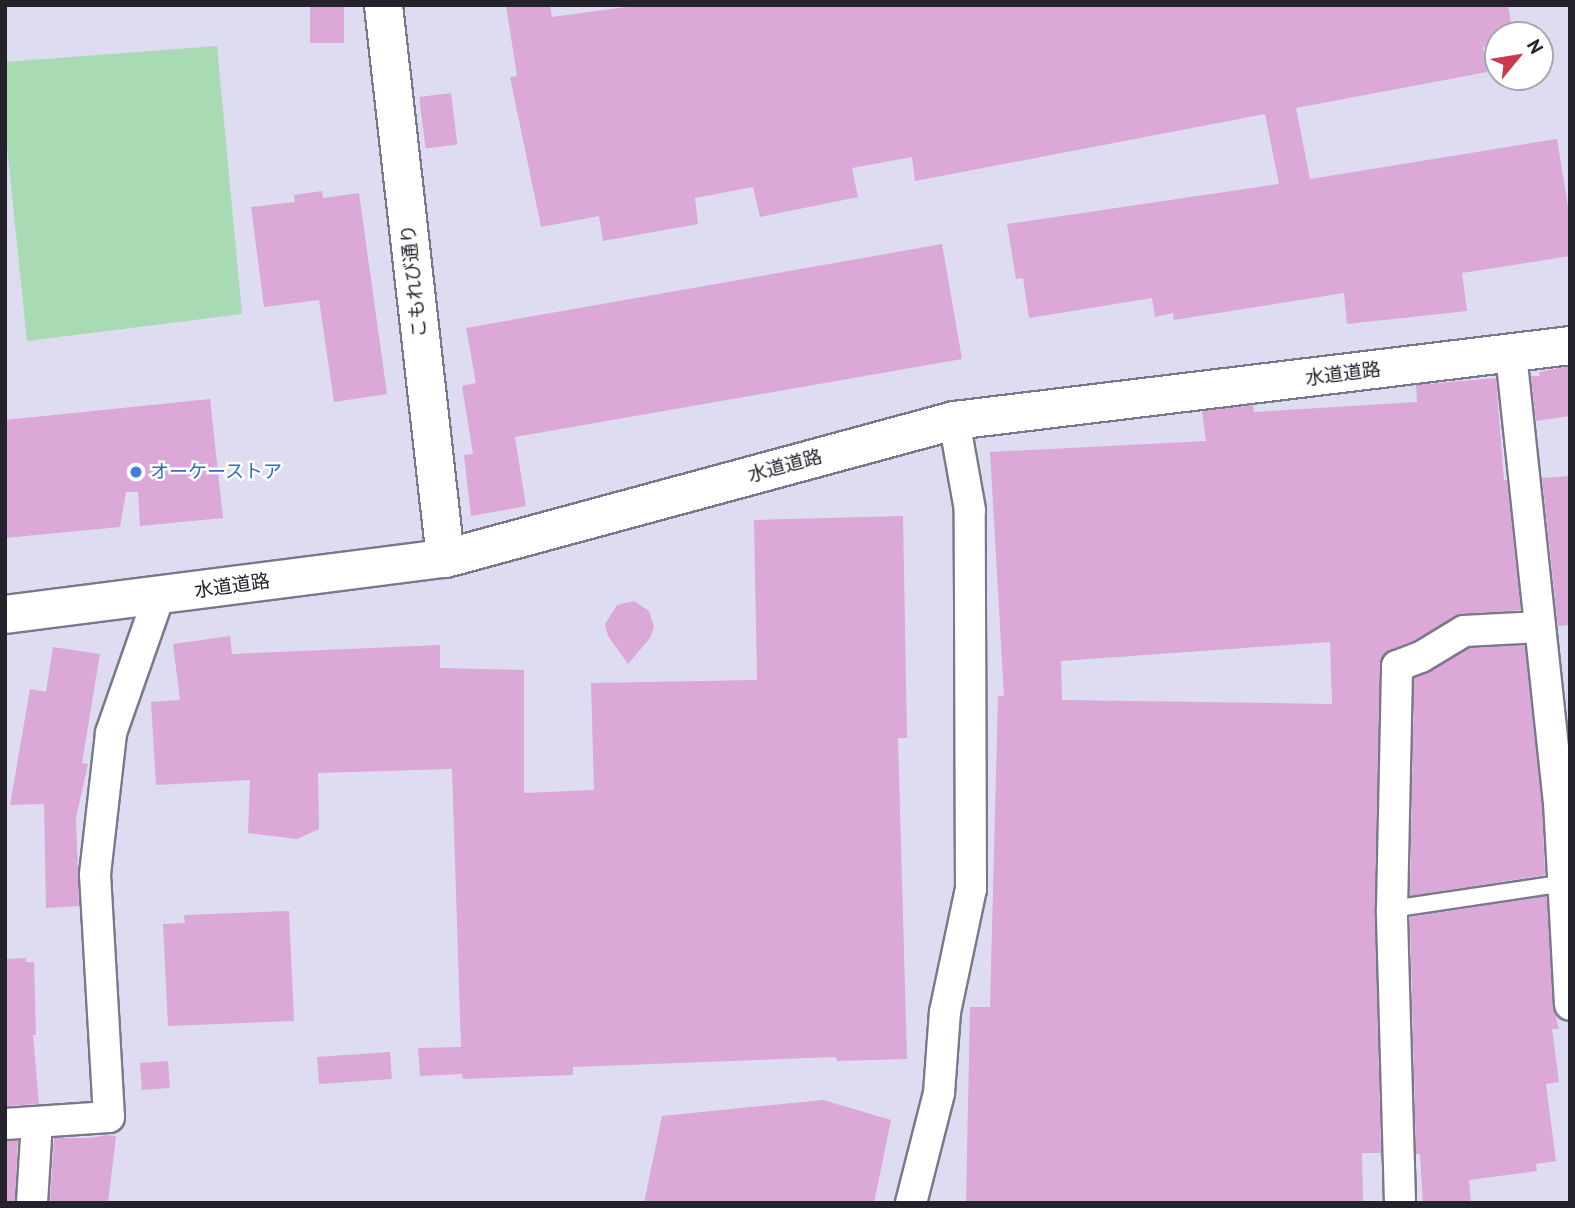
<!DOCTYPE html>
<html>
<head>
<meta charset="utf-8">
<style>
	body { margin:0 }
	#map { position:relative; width:1575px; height:1208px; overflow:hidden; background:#dedcf1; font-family:"PT Sans","Noto Sans JP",sans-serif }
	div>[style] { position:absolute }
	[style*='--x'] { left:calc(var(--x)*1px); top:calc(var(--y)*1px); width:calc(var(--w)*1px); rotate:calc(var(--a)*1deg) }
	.green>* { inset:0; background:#a8dbb3 }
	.building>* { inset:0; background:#dba8d7; transform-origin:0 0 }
	.roads { filter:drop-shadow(2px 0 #7a788b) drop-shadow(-2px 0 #7a788b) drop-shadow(0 2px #7a788b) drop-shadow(0 -2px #7a788b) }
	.service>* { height:16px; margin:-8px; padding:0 8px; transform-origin:8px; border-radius:8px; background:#fff }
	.minor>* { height:30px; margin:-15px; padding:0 15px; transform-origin:15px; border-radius:15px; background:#fff }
	.tertiary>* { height:37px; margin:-18.5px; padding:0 18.5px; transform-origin:18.5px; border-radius:18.5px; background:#fff }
	.dots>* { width:19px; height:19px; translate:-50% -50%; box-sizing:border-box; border:4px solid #fff; border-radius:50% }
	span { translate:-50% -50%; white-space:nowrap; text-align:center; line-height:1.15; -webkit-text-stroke:5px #fff; paint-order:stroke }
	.street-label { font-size:19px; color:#24232b }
	.shop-label { font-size:19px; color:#366cbe }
	.left { translate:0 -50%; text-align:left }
	.frame { position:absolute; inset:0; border:7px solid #24232b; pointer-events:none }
	.north { position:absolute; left:1484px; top:21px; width:70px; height:70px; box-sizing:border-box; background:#fff; border:2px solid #a7a7aa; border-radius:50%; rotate:60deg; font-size:19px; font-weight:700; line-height:28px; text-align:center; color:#24232b }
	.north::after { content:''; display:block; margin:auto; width:24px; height:32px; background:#ca3a4d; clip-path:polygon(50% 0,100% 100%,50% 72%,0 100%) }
</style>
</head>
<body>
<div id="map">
	<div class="green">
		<i style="clip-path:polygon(217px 46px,242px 314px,27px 341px,5px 127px,5px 62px)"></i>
	</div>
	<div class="building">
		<i style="left:310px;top:5px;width:34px;height:38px"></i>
		<i style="clip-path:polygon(506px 5px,550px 5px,552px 17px,641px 5px,1508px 5px,1513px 35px,1498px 35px,1498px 45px,1483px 47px,1487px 72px,1296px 108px,1310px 179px,1557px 139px,1570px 219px,1570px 256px,1462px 273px,1467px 311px,1347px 324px,1344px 293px,1174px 320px,1173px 313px,1155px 317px,1152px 298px,1029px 318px,1023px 278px,1016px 279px,1007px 224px,1279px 184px,1265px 114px,915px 181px,912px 157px,852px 168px,858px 197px,760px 217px,753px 187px,695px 198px,698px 224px,603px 241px,599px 216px,541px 227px,510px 77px,517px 76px)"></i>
		<i style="left:451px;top:93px;width:52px;height:32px;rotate:83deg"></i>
		<i style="clip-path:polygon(322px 191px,323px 198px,359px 193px,387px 394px,334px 402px,319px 300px,264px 307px,251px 207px,295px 202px,294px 195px)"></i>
		<i style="clip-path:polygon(942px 244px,962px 359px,515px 437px,526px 506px,471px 516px,464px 455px,473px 454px,462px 386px,476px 383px,466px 328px)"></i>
		<i style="clip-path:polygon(1570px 366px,1570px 416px,1536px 421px,1531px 376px,1540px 376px,1539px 372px)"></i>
		<i style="clip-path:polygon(evenodd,1496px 378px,1504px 480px,1507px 480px,1521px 610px,1456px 616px,1413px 641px,1390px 650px,1383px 655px,1380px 665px,1375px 909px,1381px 1153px,1362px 1153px,1363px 1202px,966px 1203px,970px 1007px,990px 1007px,998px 696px,1004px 696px,990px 452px,1206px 441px,1202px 411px,1253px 405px,1254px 412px,1417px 402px,1416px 385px,1496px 378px,1330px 642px,1332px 704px,1062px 700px,1061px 661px,1330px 642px)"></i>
		<i style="clip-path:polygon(210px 399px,223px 518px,140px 526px,138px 492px,126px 492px,120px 527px,5px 538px,5px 420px)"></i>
		<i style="clip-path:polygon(1570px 476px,1570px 625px,1558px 626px,1542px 478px)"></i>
		<i style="clip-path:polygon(903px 516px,907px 738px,898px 738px,907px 1059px,837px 1061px,836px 1057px,573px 1067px,573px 1075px,463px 1079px,462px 1074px,420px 1076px,418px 1048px,461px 1047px,452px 769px,318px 773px,319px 829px,297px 839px,248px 833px,250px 780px,156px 785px,151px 702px,180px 700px,173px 644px,230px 636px,232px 654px,440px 645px,440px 668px,524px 670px,524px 793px,594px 790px,591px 683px,757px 680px,754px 520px)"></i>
		<i style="clip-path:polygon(634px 601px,649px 611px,654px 627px,650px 638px,628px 664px,608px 636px,605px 624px,617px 605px)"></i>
		<i style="clip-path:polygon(1525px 645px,1542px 803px,1545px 875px,1410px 896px,1414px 678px,1469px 648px)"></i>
		<i style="clip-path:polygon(53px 647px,100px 654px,82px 763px,88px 764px,76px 818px,79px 906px,46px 908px,44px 804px,10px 805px,30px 689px,46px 692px)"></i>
		<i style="clip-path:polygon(1547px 896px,1553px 1006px,1559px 1029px,1552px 1029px,1559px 1082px,1546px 1084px,1556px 1161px,1536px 1164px,1537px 1171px,1469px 1180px,1471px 1203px,1423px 1203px,1420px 1154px,1416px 1154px,1410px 917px)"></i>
		<i style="clip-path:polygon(289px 911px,294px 1021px,168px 1026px,163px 924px,185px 923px,184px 915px)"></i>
		<i style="clip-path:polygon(26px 958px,26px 962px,34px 962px,36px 1035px,33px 1035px,39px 1104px,5px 1106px,5px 959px)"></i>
		<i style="left:390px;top:1052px;width:27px;height:73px;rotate:86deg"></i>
		<i style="left:168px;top:1061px;width:27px;height:28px;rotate:86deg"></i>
		<i style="clip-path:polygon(823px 1100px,891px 1120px,874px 1203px,644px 1203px,662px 1116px)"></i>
		<i style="clip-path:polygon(108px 1135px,116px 1136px,108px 1203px,50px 1203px,54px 1138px,89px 1138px)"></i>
		<i style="clip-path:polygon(5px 1141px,18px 1141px,15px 1203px,5px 1203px)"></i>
	</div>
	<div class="roads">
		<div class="service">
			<i style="--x:1392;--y:909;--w:175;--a:-8.5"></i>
		</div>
		<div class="minor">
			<i style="--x:1511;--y:354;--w:451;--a:83.9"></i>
			<i style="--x:1559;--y:802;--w:203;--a:86.9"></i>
			<i style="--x:5;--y:1124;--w:104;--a:-3.9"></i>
			<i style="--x:109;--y:1117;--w:243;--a:-93.3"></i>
			<i style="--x:95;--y:874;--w:142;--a:-83.5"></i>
			<i style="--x:111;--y:733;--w:145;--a:-70.7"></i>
			<i style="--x:32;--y:1203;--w:81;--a:-86.5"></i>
			<i style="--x:911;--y:1203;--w:114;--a:-75.7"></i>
			<i style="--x:939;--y:1093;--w:81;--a:-85.8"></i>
			<i style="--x:945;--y:1012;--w:126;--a:-78.1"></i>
			<i style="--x:971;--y:889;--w:379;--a:-90.2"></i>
			<i style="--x:970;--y:510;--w:91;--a:-100.1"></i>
			<i style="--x:1400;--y:1203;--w:294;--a:-91.6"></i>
			<i style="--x:1392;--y:909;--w:243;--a:-88.8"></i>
			<i style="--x:1397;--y:666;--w:26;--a:-21"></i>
			<i style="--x:1421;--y:657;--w:50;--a:-31.2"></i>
			<i style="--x:1464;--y:631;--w:76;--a:-3"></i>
		</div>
		<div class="tertiary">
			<i style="--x:383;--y:5;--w:556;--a:83.6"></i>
			<i style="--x:5;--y:614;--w:444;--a:-7.3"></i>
			<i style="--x:445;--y:558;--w:527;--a:-15.17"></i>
			<i style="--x:954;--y:420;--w:621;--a:-6.94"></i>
		</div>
	</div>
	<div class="dots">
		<i style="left:136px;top:472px;background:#3f7fe0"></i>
	</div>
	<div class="street-label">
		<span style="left:414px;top:281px;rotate:-96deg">こもれび通り</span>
		<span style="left:1343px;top:374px;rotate:-7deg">水道道路</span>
		<span style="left:785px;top:466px;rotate:-15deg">水道道路</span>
		<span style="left:232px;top:586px;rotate:-8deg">水道道路</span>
	</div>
	<div class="shop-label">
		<span class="left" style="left:150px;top:472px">オーケーストア</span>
	</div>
	<div class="frame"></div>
	<div class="north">N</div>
</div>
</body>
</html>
